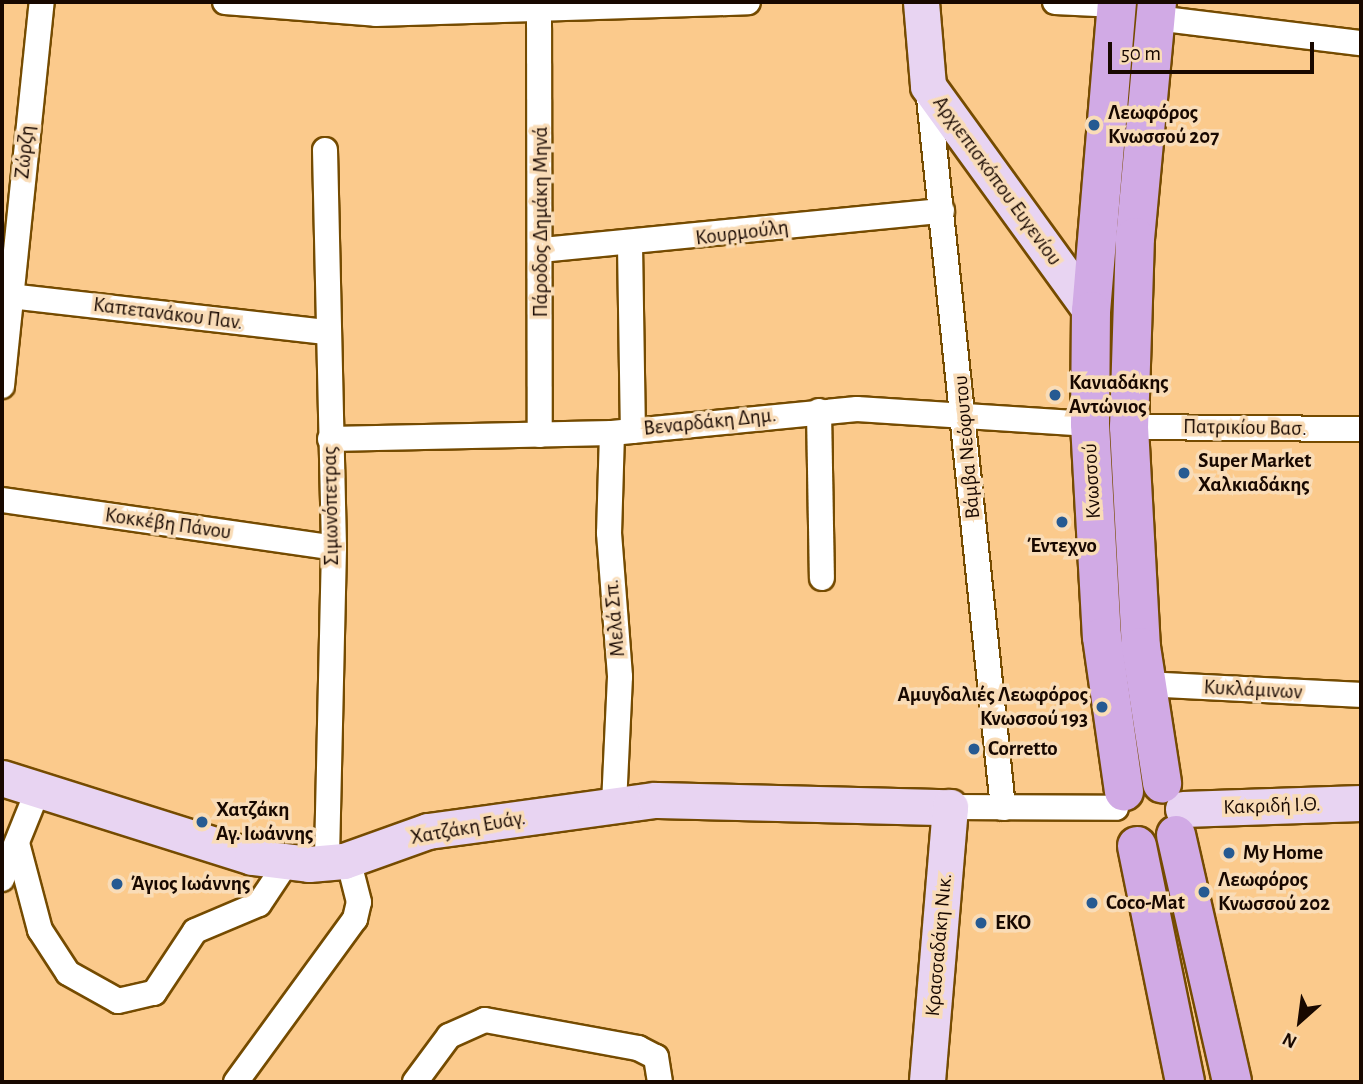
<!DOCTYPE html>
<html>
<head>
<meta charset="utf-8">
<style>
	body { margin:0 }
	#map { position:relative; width:1363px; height:1084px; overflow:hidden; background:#fbca8c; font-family:"Alegreya Sans",sans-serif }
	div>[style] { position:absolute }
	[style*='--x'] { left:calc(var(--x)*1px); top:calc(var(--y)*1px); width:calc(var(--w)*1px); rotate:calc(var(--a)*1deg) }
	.roads { filter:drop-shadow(2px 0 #754b00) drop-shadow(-2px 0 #754b00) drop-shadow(0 2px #754b00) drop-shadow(0 -2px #754b00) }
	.street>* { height:24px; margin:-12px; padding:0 12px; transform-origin:12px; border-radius:12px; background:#fff }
	.secondary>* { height:35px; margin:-17.5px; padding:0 17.5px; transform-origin:17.5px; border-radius:17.5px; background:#e8d4f2 }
	.primary>* { height:38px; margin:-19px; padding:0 19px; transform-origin:19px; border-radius:19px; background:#d1aae5 }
	.dots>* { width:19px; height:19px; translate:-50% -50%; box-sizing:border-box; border:4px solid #f9dcb7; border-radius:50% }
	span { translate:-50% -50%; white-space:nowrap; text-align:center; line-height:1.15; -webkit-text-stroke:7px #f9dcb7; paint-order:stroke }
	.poi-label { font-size:21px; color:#180800; font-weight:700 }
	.left { translate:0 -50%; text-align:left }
	.right { translate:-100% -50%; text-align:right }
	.street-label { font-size:21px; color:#180800 }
	.frame { position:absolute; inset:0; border:4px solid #180800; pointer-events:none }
	.north { position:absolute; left:1265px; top:986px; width:70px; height:70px; -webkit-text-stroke:5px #f9dcb7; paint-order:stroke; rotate:208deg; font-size:19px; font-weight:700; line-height:28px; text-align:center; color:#180800 }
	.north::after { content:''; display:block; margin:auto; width:24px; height:32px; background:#180800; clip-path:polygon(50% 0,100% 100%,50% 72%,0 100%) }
	.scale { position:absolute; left:1108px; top:42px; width:206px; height:32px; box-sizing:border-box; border:4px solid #180800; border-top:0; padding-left:9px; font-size:21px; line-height:24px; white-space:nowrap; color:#180800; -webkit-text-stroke:5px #f9dcb7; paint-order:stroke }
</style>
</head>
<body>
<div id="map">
	<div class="roads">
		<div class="street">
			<i style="--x:225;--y:2;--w:151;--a:4.5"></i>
			<i style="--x:376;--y:14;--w:372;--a:-1.8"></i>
			<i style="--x:1055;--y:2;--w:62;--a:2.8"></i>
			<i style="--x:539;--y:9;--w:426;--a:89.9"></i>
			<i style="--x:1156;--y:18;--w:207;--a:7"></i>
			<i style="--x:928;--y:88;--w:724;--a:84.05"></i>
			<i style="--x:325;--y:150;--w:398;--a:88.7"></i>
			<i style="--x:334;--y:548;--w:315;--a:91.3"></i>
			<i style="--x:630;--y:245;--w:186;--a:89.1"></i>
			<i style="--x:542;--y:250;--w:402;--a:-5.6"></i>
			<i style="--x:10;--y:296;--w:319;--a:6.5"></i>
			<i style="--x:2;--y:386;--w:386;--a:-84.1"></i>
			<i style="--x:819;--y:411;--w:167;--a:89"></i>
			<i style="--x:1129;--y:427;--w:232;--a:0.5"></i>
			<i style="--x:612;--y:433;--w:100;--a:91.7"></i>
			<i style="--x:609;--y:533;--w:144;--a:85.6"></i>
			<i style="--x:620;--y:677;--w:127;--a:92.7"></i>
			<i style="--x:330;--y:439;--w:282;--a:-1.2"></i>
			<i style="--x:612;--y:433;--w:246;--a:-5.6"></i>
			<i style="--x:857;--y:409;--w:233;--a:3.7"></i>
			<i style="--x:2;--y:500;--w:335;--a:8.2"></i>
			<i style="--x:1146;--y:684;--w:215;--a:2.9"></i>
			<i style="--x:950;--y:807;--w:166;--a:0.3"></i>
			<i style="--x:17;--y:843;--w:90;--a:75.2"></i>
			<i style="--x:40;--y:930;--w:51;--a:56.9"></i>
			<i style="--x:68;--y:973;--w:57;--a:29.2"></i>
			<i style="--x:118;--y:1001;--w:37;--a:-13"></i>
			<i style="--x:154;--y:993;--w:74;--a:-56.5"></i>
			<i style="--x:195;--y:931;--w:69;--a:-22.9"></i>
			<i style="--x:259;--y:904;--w:50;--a:-56.3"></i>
			<i style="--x:2;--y:879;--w:96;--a:-68"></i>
			<i style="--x:236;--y:1082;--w:202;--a:-53.9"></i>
			<i style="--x:355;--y:919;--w:17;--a:-77"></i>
			<i style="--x:359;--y:902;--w:44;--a:-104.3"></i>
			<i style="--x:415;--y:1082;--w:57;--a:-53.5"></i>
			<i style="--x:449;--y:1036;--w:39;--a:-24"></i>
			<i style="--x:485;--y:1020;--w:156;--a:10.4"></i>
			<i style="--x:638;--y:1048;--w:20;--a:27"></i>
			<i style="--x:656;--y:1057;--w:25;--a:81"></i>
		</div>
		<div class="secondary">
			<i style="--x:921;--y:2;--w:84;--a:85.2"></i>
			<i style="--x:928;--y:86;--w:278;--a:54.1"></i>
			<i style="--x:2;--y:778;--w:262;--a:17.5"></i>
			<i style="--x:252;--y:857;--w:57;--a:7"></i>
			<i style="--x:309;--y:864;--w:35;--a:-5"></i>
			<i style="--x:344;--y:861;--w:89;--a:-19.7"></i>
			<i style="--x:428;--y:831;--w:229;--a:-7.8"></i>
			<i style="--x:655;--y:800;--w:295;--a:1.4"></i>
			<i style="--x:950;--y:807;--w:276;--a:94.8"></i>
			<i style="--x:1183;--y:809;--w:178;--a:-1.9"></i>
		</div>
		<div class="primary">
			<i style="--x:1117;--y:2;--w:310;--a:94.8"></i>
			<i style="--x:1091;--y:311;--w:113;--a:90.5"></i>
			<i style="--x:1090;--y:424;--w:213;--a:86.8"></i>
			<i style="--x:1102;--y:637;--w:156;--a:81.9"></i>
			<i style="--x:1157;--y:2;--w:236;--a:95.3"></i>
			<i style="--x:1135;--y:237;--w:190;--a:91.8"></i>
			<i style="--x:1129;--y:427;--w:220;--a:86.9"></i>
			<i style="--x:1141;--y:647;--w:138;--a:81.2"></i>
			<i style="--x:1176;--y:835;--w:253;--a:77.2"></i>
			<i style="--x:1137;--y:846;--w:241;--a:78.5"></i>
		</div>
	</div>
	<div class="dots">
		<i style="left:1094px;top:125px;background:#265a92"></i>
		<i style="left:1055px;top:395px;background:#265a92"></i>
		<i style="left:1184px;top:473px;background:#265a92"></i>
		<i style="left:1062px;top:522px;background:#265a92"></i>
		<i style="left:1102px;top:707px;background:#265a92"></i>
		<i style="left:974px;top:749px;background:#265a92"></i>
		<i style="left:202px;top:822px;background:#265a92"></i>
		<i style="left:1229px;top:853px;background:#265a92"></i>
		<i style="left:117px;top:884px;background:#265a92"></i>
		<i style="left:1204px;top:892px;background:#265a92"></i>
		<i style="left:1092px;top:903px;background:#265a92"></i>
		<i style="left:981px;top:923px;background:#265a92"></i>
	</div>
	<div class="poi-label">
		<span class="left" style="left:1108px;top:125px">Λεωφόρος<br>Κνωσσού 207</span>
		<span class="left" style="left:1069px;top:395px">Κανιαδάκης<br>Αντώνιος</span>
		<span class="left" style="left:1198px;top:473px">Super Market<br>Χαλκιαδάκης</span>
		<span style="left:1062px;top:546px">Έντεχνο</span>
		<span class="right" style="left:1088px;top:707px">Αμυγδαλιές Λεωφόρος<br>Κνωσσού 193</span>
		<span class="left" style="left:988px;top:749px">Corretto</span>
		<span class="left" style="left:216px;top:822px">Χατζάκη<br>Αγ. Ιωάννης</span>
		<span class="left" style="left:1243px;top:853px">My Home</span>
		<span class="left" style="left:1218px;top:892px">Λεωφόρος<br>Κνωσσού 202</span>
		<span class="left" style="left:131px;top:884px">Άγιος Ιωάννης</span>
		<span class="left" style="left:1106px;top:903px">Coco-Mat</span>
		<span class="left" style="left:995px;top:923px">EKO</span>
	</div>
	<div class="street-label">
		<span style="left:25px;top:152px;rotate:-84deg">Ζώρζη</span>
		<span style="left:997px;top:181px;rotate:54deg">Αρχιεπισκόπου Ευγενίου</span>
		<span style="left:541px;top:222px;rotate:-90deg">Πάροδος Δημάκη Μηνά</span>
		<span style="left:742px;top:233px;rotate:-7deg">Κουρμούλη</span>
		<span style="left:168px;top:314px;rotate:7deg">Καπετανάκου Παν.</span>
		<span style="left:710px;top:422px;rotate:-6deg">Βεναρδάκη Δημ.</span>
		<span style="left:1245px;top:428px;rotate:1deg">Πατρικίου Βασ.</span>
		<span style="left:967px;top:447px;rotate:-95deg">Βάμβα Νεόφυτου</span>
		<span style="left:1092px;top:481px;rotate:-93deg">Κνωσσού</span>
		<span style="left:331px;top:506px;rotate:-91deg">Σιμωνόπετρας</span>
		<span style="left:168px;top:524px;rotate:8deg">Κοκκέβη Πάνου</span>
		<span style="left:615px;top:618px;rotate:-95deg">Μελά Σπ.</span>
		<span style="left:1253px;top:690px;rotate:3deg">Κυκλάμινων</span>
		<span style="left:1272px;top:806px;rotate:-2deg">Κακριδή Ι.Θ.</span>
		<span style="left:468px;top:828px;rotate:-10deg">Χατζάκη Ευάγ.</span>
		<span style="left:939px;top:945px;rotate:-85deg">Κρασσαδάκη Νικ.</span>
	</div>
	<div class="frame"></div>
	<div class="north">N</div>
	<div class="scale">50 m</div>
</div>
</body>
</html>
